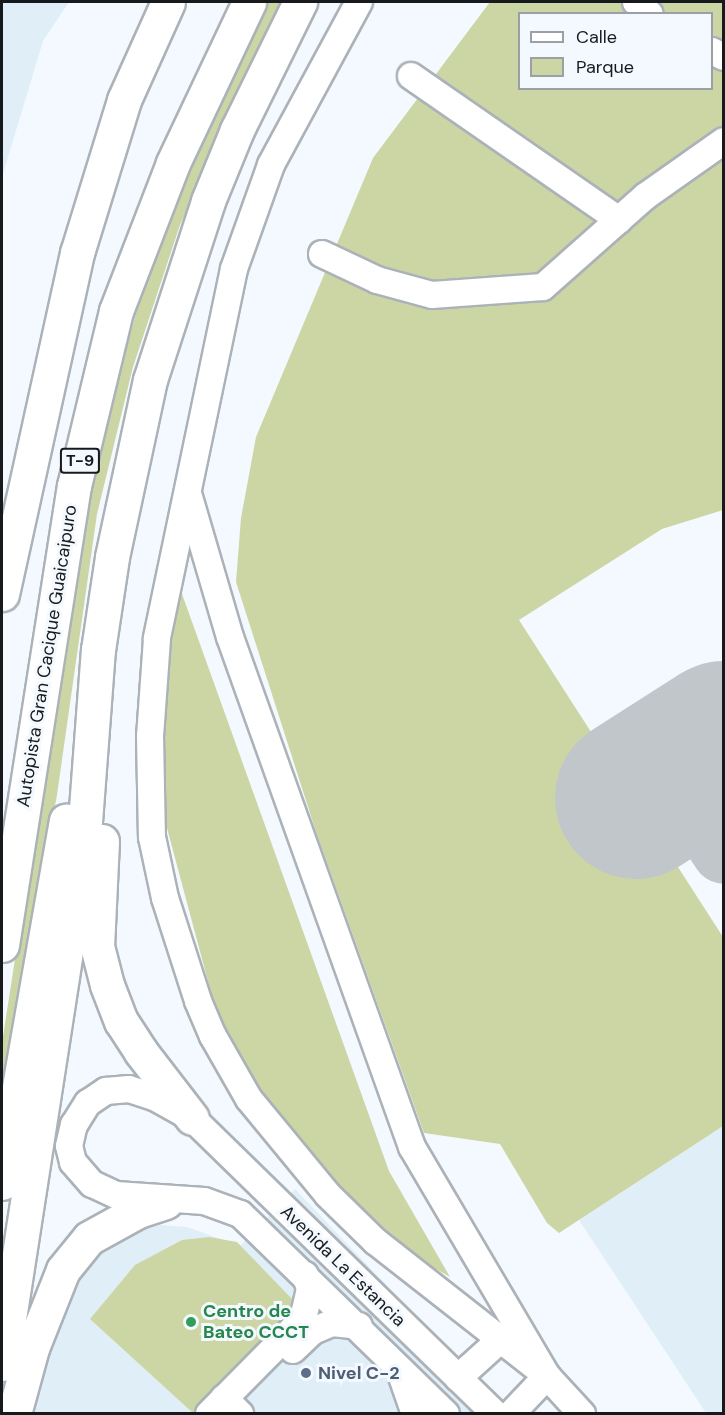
<!DOCTYPE html>
<html>
<head>
<meta charset="utf-8">
<style>
	body { margin:0 }
	#map { position:relative; width:725px; height:1415px; overflow:hidden; background:#f3f9fe; font-family:"DM Sans",sans-serif }
	div>[style] { position:absolute }
	[style*='--x'] { left:calc(var(--x)*1px); top:calc(var(--y)*1px); width:calc(var(--w)*1px); rotate:calc(var(--a)*1deg) }
	.built>* { inset:0; background:#e0eef8 }
	.green>* { inset:0; background:#ccd6a5 }
	.taxiway>* { height:64px; margin:-32px; padding:0 32px; transform-origin:32px; border-radius:32px; background:#c0c6ca }
	.runway>* { height:162px; margin:-81px; padding:0 81px; transform-origin:81px; border-radius:81px; background:#c0c6ca }
	.roads { filter:drop-shadow(2px 0 #abb2b8) drop-shadow(-2px 0 #abb2b8) drop-shadow(0 2px #abb2b8) drop-shadow(0 -2px #abb2b8) }
	.minor>* { height:26px; margin:-13px; padding:0 13px; transform-origin:13px; border-radius:13px; background:#fff }
	.highway>* { height:33px; margin:-16.5px; padding:0 16.5px; transform-origin:16.5px; border-radius:16.5px; background:#fff }
	.dots>* { width:16px; height:16px; translate:-50% -50%; box-sizing:border-box; border:3px solid #f3f9fe; border-radius:50% }
	span { translate:-50% -50%; white-space:nowrap; text-align:center; line-height:1.15; -webkit-text-stroke:6px #f3f9fe; paint-order:stroke }
	.shield-label span { padding:2px 4px; background:#f3f9fe; border:2px solid; border-radius:4px; -webkit-text-stroke-width:0 }
	.shield-label { font-size:16px; color:#171a1c; font-weight:700 }
	.street-label { font-size:18px; color:#171a1c }
	.leisure-label { font-size:18px; color:#27864d; font-weight:700 }
	.left { translate:0 -50%; text-align:left }
	.service-label { font-size:18px; color:#4e5e75; font-weight:700 }
	.frame { position:absolute; inset:0; border:3px solid #171a1c; pointer-events:none }
	.legend { position:absolute; left:518px; top:12px; width:195px; height:78px; box-sizing:border-box; background:#f3f9fe; border:2px solid #9ba0a4; margin:0; padding:8px 10px; list-style:none; font-size:18px; color:#171a1c }
	.legend li { display:flex; align-items:center; gap:12px; height:30px }
	.legend b { width:30px; border:2px solid #9ba0a4 }
</style>
</head>
<body>
<div id="map">
	<div class="built">
		<i style="clip-path:polygon(2px 2px,69px 2px,43px 41px,2px 177px)"></i>
		<i style="clip-path:polygon(723px 1126px,723px 1413px,706px 1413px,579px 1220px)"></i>
		<i style="clip-path:polygon(295px 1189px,508px 1413px,21px 1414px,72px 1266px,117px 1236px,160px 1225px,187px 1227px,240px 1246px)"></i>
	</div>
	<div class="green">
		<i style="clip-path:polygon(264px 2px,287px 2px,249px 72px,180px 225px,133px 367px,97px 514px,57px 795px,2px 1096px,2px 1043px,91px 468px,146px 279px,196px 143px)"></i>
		<i style="clip-path:polygon(evenodd,490px 2px,723px 2px,723px 510px,662px 529px,519px 620px,723px 937px,723px 1126px,559px 1233px,547px 1223px,500px 1144px,424px 1133px,317px 835px,236px 582px,241px 518px,256px 437px,373px 158px,490px 2px,520px 14px,712px 14px,712px 88px,520px 88px,520px 14px)"></i>
		<i style="clip-path:polygon(172px 566px,389px 1171px,450px 1277px,373px 1233px,279px 1131px,235px 1049px,213px 1000px,160px 802px,156px 744px)"></i>
		<i style="clip-path:polygon(209px 1237px,237px 1242px,292px 1299px,287px 1326px,193px 1413px,90px 1319px,135px 1265px,182px 1240px)"></i>
	</div>
	<div class="taxiway">
		<i style="--x:673;--y:775;--w:92;--a:56.5"></i>
	</div>
	<div class="runway">
		<i style="--x:636;--y:798;--w:104;--a:-32.5"></i>
	</div>
	<div class="roads">
		<div class="minor">
			<i style="--x:359;--y:2;--w:185;--a:118.4"></i>
			<i style="--x:271;--y:165;--w:110;--a:109.6"></i>
			<i style="--x:234;--y:269;--w:378;--a:101.8"></i>
			<i style="--x:157;--y:639;--w:97;--a:94.1"></i>
			<i style="--x:150;--y:736;--w:101;--a:88.9"></i>
			<i style="--x:152;--y:837;--w:62;--a:78"></i>
			<i style="--x:165;--y:898;--w:108;--a:72.2"></i>
			<i style="--x:198;--y:1001;--w:38;--a:67"></i>
			<i style="--x:213;--y:1036;--w:73;--a:60.3"></i>
			<i style="--x:249;--y:1099;--w:124;--a:50.5"></i>
			<i style="--x:328;--y:1195;--w:66;--a:44.4"></i>
			<i style="--x:375;--y:1241;--w:219;--a:38.1"></i>
			<i style="--x:547;--y:1376;--w:52;--a:47.4"></i>
			<i style="--x:636;--y:2;--w:18;--a:41"></i>
			<i style="--x:712;--y:51;--w:13;--a:27"></i>
			<i style="--x:411;--y:76;--w:253;--a:34.7"></i>
			<i style="--x:322;--y:254;--w:61;--a:25.3"></i>
			<i style="--x:377;--y:280;--w:57;--a:15.3"></i>
			<i style="--x:432;--y:295;--w:111;--a:-4.1"></i>
			<i style="--x:543;--y:287;--w:137;--a:-41.5"></i>
			<i style="--x:646;--y:196;--w:95;--a:-35.2"></i>
			<i style="--x:189;--y:497;--w:146;--a:73.7"></i>
			<i style="--x:230;--y:637;--w:542;--a:70.36"></i>
			<i style="--x:412;--y:1147;--w:266;--a:59.5"></i>
			<i style="--x:547;--y:1376;--w:52;--a:133.5"></i>
			<i style="--x:293;--y:1350;--w:28;--a:-44"></i>
			<i style="--x:313;--y:1331;--w:21;--a:-23"></i>
			<i style="--x:332;--y:1323;--w:27;--a:6"></i>
			<i style="--x:400;--y:1371;--w:46;--a:70.8"></i>
			<i style="--x:458;--y:1378;--w:58;--a:-42.2"></i>
			<i style="--x:224;--y:1398;--w:23;--a:45"></i>
			<i style="--x:209;--y:1414;--w:134;--a:-45.3"></i>
			<i style="--x:303;--y:1319;--w:32;--a:-77"></i>
			<i style="--x:310;--y:1288;--w:14;--a:-111"></i>
			<i style="--x:446;--y:1414;--w:287;--a:-135.8"></i>
			<i style="--x:240;--y:1214;--w:38;--a:-160"></i>
			<i style="--x:204;--y:1201;--w:88;--a:-176.1"></i>
			<i style="--x:116;--y:1195;--w:26;--a:-155"></i>
			<i style="--x:92;--y:1184;--w:29;--a:-131"></i>
			<i style="--x:73;--y:1162;--w:16;--a:-104"></i>
			<i style="--x:69;--y:1146;--w:22;--a:-77"></i>
			<i style="--x:74;--y:1125;--w:26;--a:-58"></i>
			<i style="--x:88;--y:1103;--w:22;--a:-34"></i>
			<i style="--x:106;--y:1091;--w:23;--a:-5"></i>
			<i style="--x:129;--y:1089;--w:28;--a:18"></i>
			<i style="--x:156;--y:1098;--w:41;--a:29.1"></i>
			<i style="--x:192;--y:1118;--w:424;--a:44.3"></i>
		</div>
		<div class="highway">
			<i style="--x:2;--y:594;--w:349;--a:-77.6"></i>
			<i style="--x:77;--y:253;--w:160;--a:-72.9"></i>
			<i style="--x:124;--y:100;--w:107;--a:-65.8"></i>
			<i style="--x:102;--y:841;--w:105;--a:92.7"></i>
			<i style="--x:97;--y:946;--w:40;--a:75.6"></i>
			<i style="--x:107;--y:985;--w:39;--a:69"></i>
			<i style="--x:121;--y:1021;--w:37;--a:57"></i>
			<i style="--x:141;--y:1052;--w:83;--a:52.3"></i>
			<i style="--x:2;--y:945;--w:465;--a:-81.1"></i>
			<i style="--x:74;--y:486;--w:180;--a:-76.5"></i>
			<i style="--x:116;--y:311;--w:159;--a:-68.9"></i>
			<i style="--x:173;--y:163;--w:178;--a:-64.7"></i>
			<i style="--x:2;--y:1183;--w:368;--a:-80"></i>
			<i style="--x:2;--y:1364;--w:535;--a:-81.19"></i>
			<i style="--x:84;--y:835;--w:186;--a:-85.7"></i>
			<i style="--x:98;--y:650;--w:94;--a:-81.4"></i>
			<i style="--x:112;--y:557;--w:181;--a:-77.9"></i>
			<i style="--x:150;--y:380;--w:188;--a:-72"></i>
			<i style="--x:208;--y:201;--w:77;--a:-67.8"></i>
			<i style="--x:237;--y:130;--w:143;--a:-63.8"></i>
			<i style="--x:14;--y:1414;--w:68;--a:-74.7"></i>
			<i style="--x:32;--y:1348;--w:84;--a:-68.3"></i>
			<i style="--x:63;--y:1270;--w:41;--a:-50.9"></i>
			<i style="--x:89;--y:1238;--w:56;--a:-28.9"></i>
			<i style="--x:138;--y:1211;--w:29;--a:-18"></i>
		</div>
	</div>
	<div class="dots">
		<i style="left:191px;top:1322px;background:#2e9e5b"></i>
		<i style="left:306px;top:1373px;background:#5c6f8a"></i>
	</div>
	<div class="shield-label">
		<span style="left:80px;top:461px">T-9</span>
	</div>
	<div class="street-label">
		<span style="left:47px;top:656px;rotate:-81deg">Autopista Gran Cacique Guaicaipuro</span>
		<span style="left:343px;top:1266px;rotate:44deg">Avenida La Estancia</span>
	</div>
	<div class="leisure-label">
		<span class="left" style="left:203px;top:1322px">Centro de<br>Bateo CCCT</span>
	</div>
	<div class="service-label">
		<span class="left" style="left:318px;top:1373px">Nivel C-2</span>
	</div>
	<div class="frame"></div>
	<ul class="legend">
	<li><b style="height:8px;background:#fff"></b>Calle</li>
	<li><b style="height:16px;background:#ccd6a5"></b>Parque</li>
	</ul>
</div>
</body>
</html>
